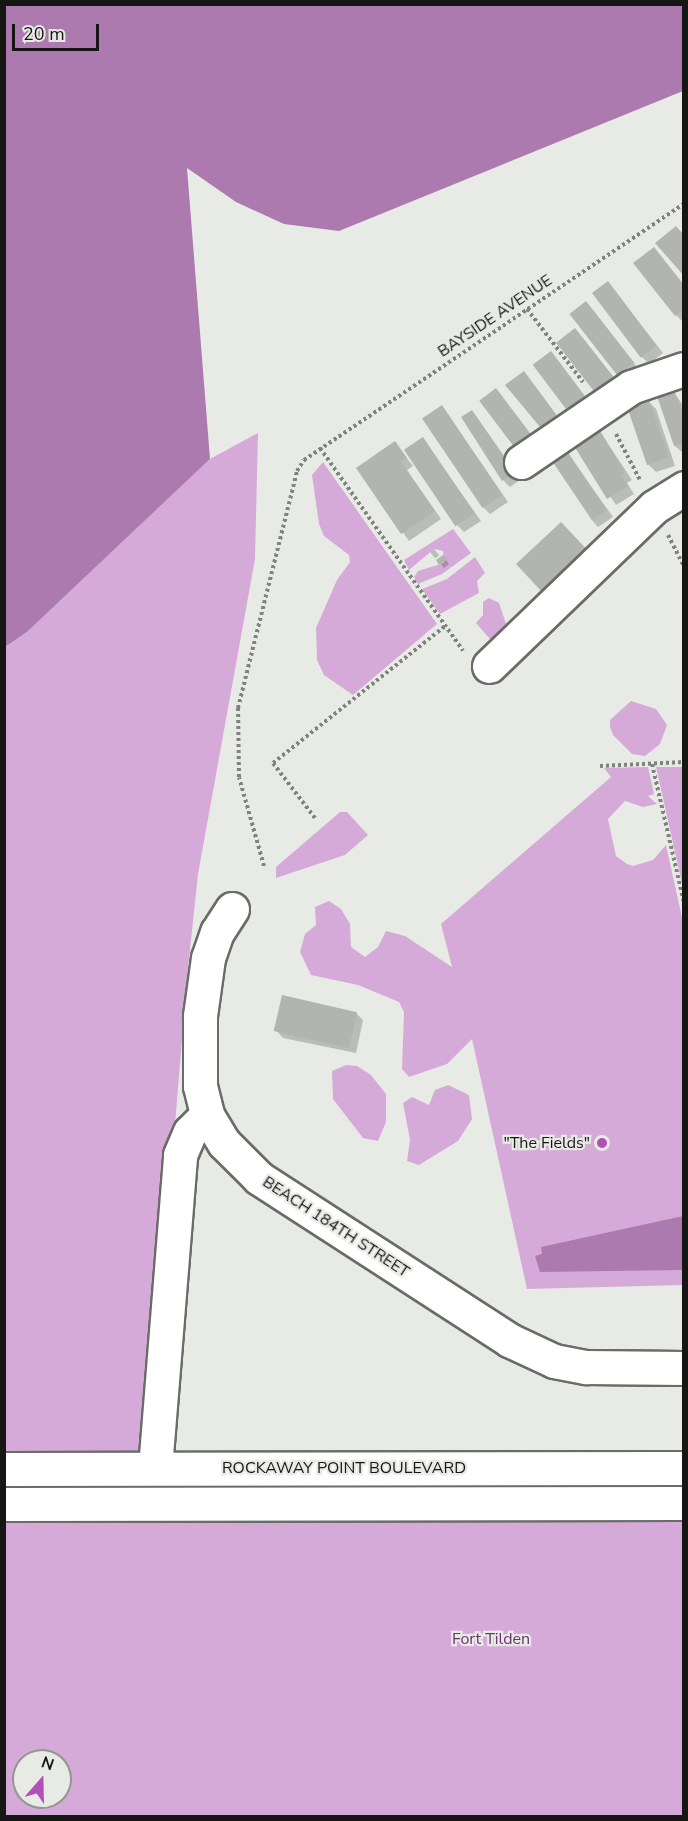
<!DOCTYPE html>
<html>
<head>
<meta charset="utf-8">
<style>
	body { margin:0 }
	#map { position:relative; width:688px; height:1821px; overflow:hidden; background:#e8ebe5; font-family:"Nunito Sans",sans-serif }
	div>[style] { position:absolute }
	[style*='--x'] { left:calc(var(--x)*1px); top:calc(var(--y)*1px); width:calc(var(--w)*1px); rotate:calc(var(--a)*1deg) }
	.green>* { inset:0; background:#d6aad8 }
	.water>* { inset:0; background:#ac7aae }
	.shadow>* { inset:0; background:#0003; transform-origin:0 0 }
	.building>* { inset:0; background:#b1b4af; transform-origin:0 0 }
	.path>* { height:4px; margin-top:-2px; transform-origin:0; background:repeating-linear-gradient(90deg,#80827e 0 3px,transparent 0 6px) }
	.roads { filter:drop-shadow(2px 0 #696c67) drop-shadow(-2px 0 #696c67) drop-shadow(0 2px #696c67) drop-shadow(0 -2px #696c67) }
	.minor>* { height:33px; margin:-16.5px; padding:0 16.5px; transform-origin:16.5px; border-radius:16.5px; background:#fff }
	.dots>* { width:16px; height:16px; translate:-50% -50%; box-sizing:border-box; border:3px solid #e8ebe5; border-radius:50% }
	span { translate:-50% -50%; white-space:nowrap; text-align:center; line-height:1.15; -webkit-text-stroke:4.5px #e8ebe5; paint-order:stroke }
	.street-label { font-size:16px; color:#161715 }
	.poi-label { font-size:16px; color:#161715 }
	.right { translate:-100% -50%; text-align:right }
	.park-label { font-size:16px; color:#6e3173 }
	.frame { position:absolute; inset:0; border:6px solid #161715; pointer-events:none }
	.north { position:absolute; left:12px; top:1749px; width:60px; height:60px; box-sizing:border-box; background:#e8ebe5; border:2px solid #949692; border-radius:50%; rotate:20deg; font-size:16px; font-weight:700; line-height:24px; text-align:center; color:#161715 }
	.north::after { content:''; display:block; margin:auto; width:21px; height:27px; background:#b150b8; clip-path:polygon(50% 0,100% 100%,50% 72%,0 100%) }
	.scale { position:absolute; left:12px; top:24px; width:87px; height:27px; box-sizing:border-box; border:3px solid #161715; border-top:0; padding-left:8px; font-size:18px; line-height:21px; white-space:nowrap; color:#161715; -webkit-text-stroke:4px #e8ebe5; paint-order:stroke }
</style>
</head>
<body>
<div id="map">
	<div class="green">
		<i style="clip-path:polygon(evenodd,258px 433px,255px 559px,198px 874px,187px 978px,147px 1468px,683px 1461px,683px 1816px,5px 1816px,5px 647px,27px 632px,210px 459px,258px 433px,24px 1761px,60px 1761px,60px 1797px,24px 1797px,24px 1761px)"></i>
		<i style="clip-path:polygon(323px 462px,437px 624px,353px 695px,324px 675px,317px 660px,316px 628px,337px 580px,350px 562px,349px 555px,324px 536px,319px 524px,312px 475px)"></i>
		<i style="clip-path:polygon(453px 529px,471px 553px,442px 574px,418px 584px,414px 577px,418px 571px,444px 563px,443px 551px,434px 549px,409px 570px,404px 560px)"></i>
		<i style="clip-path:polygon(475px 557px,485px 573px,477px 581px,479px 593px,440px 614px,422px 589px,447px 579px)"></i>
		<i style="clip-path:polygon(489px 598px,499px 603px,506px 624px,520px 629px,495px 645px,476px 623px,483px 615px,483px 602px)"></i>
		<i style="clip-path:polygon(631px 701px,656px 709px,667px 725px,660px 744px,645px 756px,632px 754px,613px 735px,610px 727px,610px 720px)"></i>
		<i style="clip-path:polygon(648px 767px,654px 794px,648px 796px,657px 804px,643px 807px,625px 801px,608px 819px,616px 856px,627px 864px,633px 866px,653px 860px,666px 845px,683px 922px,683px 1285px,527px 1289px,472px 1039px,447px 1064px,409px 1077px,402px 1069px,404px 1012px,399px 1002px,358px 985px,311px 975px,300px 952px,305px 934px,316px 925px,315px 907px,329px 901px,341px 909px,350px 924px,351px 947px,365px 957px,378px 947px,386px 931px,405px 936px,452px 967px,441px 924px,611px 777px,604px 768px)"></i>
		<i style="clip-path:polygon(656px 767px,683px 767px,683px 888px)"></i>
		<i style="clip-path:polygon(340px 812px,347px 812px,368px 835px,345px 855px,276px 878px,276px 867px)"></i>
		<i style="clip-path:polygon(346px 1065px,357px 1066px,371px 1075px,386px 1094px,386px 1122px,378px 1141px,363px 1138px,333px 1099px,332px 1071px)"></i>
		<i style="clip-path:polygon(448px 1085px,469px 1095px,472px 1119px,458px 1141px,419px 1165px,407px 1161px,410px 1140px,403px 1103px,412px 1097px,429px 1105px,435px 1090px)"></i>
	</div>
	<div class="water">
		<i style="clip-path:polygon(5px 4px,683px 5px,683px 91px,339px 231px,284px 224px,236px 202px,187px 168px,210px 459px,27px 632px,5px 647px)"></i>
		<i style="clip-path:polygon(683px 1216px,683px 1270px,540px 1272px,535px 1256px,542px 1254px,541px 1247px)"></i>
	</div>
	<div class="shadow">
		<i style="clip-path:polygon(608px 283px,663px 353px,649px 364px,642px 357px)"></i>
		<i style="clip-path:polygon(684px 285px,684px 322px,683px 322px,676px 315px)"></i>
		<i style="clip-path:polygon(593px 310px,640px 371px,626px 382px,619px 375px)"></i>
		<i style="clip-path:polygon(582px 337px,619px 384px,603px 397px,596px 390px)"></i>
		<i style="clip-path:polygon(496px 390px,540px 447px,525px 458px)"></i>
		<i style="clip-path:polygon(674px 392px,684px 407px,683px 453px,675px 446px)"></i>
		<i style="clip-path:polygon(649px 402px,656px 409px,675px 466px,656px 472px,649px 465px)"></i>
		<i style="clip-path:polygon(442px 407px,508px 502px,490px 514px,483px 507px)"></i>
		<i style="clip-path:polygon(471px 412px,521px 479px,510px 487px,503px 480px)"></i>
		<i style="clip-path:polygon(596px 426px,632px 480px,627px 483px,634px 494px,616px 505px,573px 441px)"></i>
		<i style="clip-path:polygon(423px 439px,481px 521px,464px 532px,457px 525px)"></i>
		<i style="clip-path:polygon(395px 443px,413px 466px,407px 470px,441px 519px,409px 541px,358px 468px)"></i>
		<i style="clip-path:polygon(563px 447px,613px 517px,598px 527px,591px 519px)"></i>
		<i style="left:434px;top:549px;width:8px;height:5px;rotate:50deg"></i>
		<i style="clip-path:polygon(438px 560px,446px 560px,449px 564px,444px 568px)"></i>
		<i style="clip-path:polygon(356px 1013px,363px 1020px,356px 1053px,283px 1038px,276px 1030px)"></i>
	</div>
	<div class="building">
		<i style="clip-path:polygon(676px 226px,684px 235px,684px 276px,655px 243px)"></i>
		<i style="clip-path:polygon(654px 247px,684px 285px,684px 309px,675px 316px,633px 263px)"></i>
		<i style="left:608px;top:281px;width:81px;height:20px;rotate:53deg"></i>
		<i style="left:586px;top:301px;width:78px;height:21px;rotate:52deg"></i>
		<i style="left:575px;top:328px;width:61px;height:24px;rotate:52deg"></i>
		<i style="left:551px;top:351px;width:62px;height:23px;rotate:53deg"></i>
		<i style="clip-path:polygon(524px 371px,561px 421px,545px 433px,505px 385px)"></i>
		<i style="left:496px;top:388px;width:64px;height:21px;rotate:53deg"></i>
		<i style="clip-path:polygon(674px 390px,684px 418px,684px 443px,674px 446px,657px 396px)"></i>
		<i style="left:649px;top:400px;width:61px;height:23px;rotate:71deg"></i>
		<i style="left:442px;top:405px;width:108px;height:24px;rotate:56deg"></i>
		<i style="clip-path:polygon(472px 410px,515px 472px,502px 481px,461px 417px)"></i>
		<i style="clip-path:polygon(596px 424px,625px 472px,621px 475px,628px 486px,607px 499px,571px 441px)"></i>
		<i style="left:423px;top:437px;width:92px;height:23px;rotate:56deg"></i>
		<i style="clip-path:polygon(395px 441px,407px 458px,401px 462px,435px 511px,401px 534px,356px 468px)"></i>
		<i style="left:563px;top:445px;width:78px;height:18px;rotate:56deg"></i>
		<i style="clip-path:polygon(561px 522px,592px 555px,542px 592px,516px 564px)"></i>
		<i style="clip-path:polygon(443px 555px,447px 560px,439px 565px,436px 560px)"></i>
		<i style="left:282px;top:995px;width:77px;height:37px;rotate:13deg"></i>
	</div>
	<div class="path">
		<i style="--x:527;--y:309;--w:92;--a:52.5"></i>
		<i style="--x:616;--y:434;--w:52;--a:62.4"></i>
		<i style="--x:320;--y:448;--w:248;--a:54.8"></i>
		<i style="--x:668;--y:535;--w:36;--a:63"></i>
		<i style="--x:652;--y:764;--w:143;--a:77"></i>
		<i style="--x:600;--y:766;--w:84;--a:-2.7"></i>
		<i style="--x:315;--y:818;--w:69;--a:-127.4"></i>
		<i style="--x:273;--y:763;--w:220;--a:-38.5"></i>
		<i style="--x:264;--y:866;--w:92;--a:-105.7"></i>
		<i style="--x:239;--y:777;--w:69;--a:-90.8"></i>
		<i style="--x:238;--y:708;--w:244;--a:-76"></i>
		<i style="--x:297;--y:471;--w:13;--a:-58"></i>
		<i style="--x:304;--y:460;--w:458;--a:-34"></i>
	</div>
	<div class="roads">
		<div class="minor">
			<i style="--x:521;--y:462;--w:133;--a:-34.3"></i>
			<i style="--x:631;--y:387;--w:56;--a:-18.8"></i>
			<i style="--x:489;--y:666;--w:229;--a:-43.9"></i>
			<i style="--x:654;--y:507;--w:36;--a:-32"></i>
			<i style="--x:232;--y:909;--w:27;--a:123"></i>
			<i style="--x:217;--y:932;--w:28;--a:109"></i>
			<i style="--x:208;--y:958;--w:59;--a:97.9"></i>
			<i style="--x:200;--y:1016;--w:70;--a:90"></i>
			<i style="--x:200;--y:1086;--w:30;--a:76"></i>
			<i style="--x:207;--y:1115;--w:33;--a:59"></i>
			<i style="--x:224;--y:1143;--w:49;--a:45"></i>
			<i style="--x:259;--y:1178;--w:298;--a:32.9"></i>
			<i style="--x:509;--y:1340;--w:50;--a:25"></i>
			<i style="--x:554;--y:1361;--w:33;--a:11"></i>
			<i style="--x:586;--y:1367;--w:98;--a:0.6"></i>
			<i style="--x:155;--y:1468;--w:314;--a:-85.4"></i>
			<i style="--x:180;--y:1155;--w:25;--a:-67"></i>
			<i style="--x:190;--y:1132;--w:24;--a:-45"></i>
			<i style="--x:4;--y:1469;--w:680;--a:-0.08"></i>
			<i style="--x:4;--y:1504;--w:680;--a:-0.08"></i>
		</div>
	</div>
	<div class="dots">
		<i style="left:602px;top:1143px;background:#b150b8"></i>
	</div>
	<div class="street-label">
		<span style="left:495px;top:316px;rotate:-34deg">BAYSIDE AVENUE</span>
		<span style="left:336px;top:1227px;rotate:33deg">BEACH 184TH STREET</span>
		<span style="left:344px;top:1468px">ROCKAWAY POINT BOULEVARD</span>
	</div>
	<div class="poi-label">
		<span class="right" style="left:590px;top:1143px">"The Fields"</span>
	</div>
	<div class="park-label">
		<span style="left:491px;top:1639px">Fort Tilden</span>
	</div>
	<div class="frame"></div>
	<div class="north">N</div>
	<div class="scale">20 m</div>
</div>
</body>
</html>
